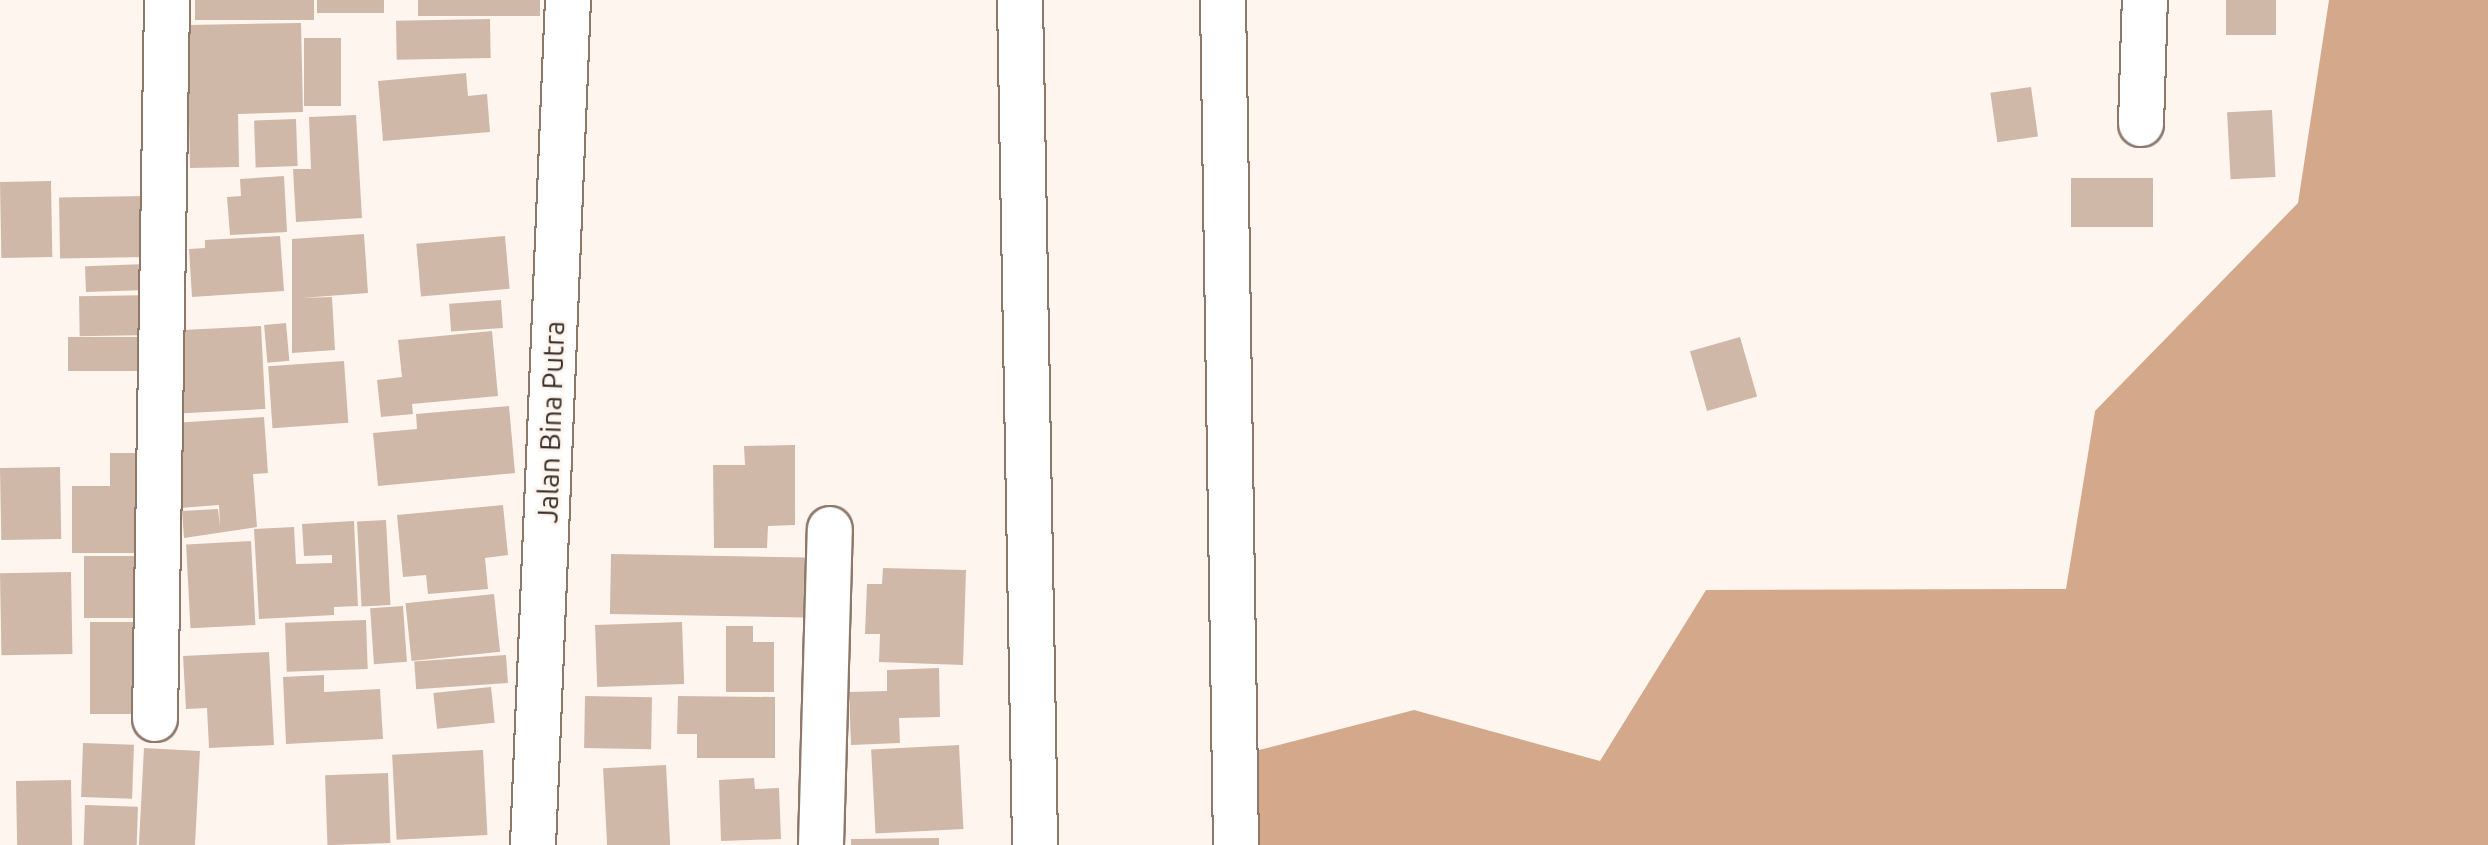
<!DOCTYPE html>
<html>
<head>
<meta charset="utf-8">
<style>
	body { margin:0 }
	#map { position:relative; width:2488px; height:845px; overflow:hidden; background:#fff5ef; font-family:Ubuntu,sans-serif }
	div>[style] { position:absolute }
	[style*='--x'] { left:calc(var(--x)*1px); top:calc(var(--y)*1px); width:calc(var(--w)*1px); rotate:calc(var(--a)*1deg) }
	.forest>* { inset:0; background:#d4a88b }
	.building>* { inset:0; background:#d0b8a9; transform-origin:0 0 }
	.roads { filter:drop-shadow(2px 0 #8e786a) drop-shadow(-2px 0 #8e786a) drop-shadow(0 2px #8e786a) drop-shadow(0 -2px #8e786a) }
	.minor>* { height:44px; margin:-22px; padding:0 22px; transform-origin:22px; border-radius:22px; background:#fff }
	.major>* { height:44px; margin:-22px; padding:0 22px; transform-origin:22px; border-radius:22px; background:#fff }
	span { translate:-50% -50%; white-space:nowrap; text-align:center; line-height:1.15; -webkit-text-stroke:6px #fff5ef; paint-order:stroke }
	.street-label { font-size:28px; color:#362d27 }
</style>
</head>
<body>
<div id="map">
	<div class="forest">
		<i style="clip-path:polygon(2329px 0,2488px 0,2488px 845px,1226px 845px,1228px 758px,1414px 710px,1600px 761px,1706px 590px,2066px 589px,2095px 411px,2298px 203px)"></i>
	</div>
	<div class="building">
		<i style="left:195px;top:0;width:119px;height:20px"></i>
		<i style="left:317px;top:0;width:67px;height:13px"></i>
		<i style="left:418px;top:0;width:122px;height:16px"></i>
		<i style="left:2226px;top:0;width:50px;height:35px"></i>
		<i style="left:490px;top:19px;width:39px;height:94px;rotate:89deg"></i>
		<i style="clip-path:polygon(301px 23px,303px 112px,238px 114px,239px 167px,190px 168px,187px 25px)"></i>
		<i style="left:304px;top:38px;width:37px;height:68px"></i>
		<i style="clip-path:polygon(466px 73px,468px 96px,487px 94px,490px 132px,383px 141px,378px 81px)"></i>
		<i style="left:2031px;top:87px;width:50px;height:41px;rotate:82deg"></i>
		<i style="left:2272px;top:110px;width:67px;height:45px;rotate:87deg"></i>
		<i style="clip-path:polygon(356px 115px,362px 218px,296px 222px,293px 169px,311px 169px,309px 117px)"></i>
		<i style="left:296px;top:119px;width:47px;height:42px;rotate:88deg"></i>
		<i style="clip-path:polygon(284px 176px,287px 232px,230px 235px,227px 197px,241px 196px,240px 179px)"></i>
		<i style="left:2153px;top:178px;width:49px;height:82px;rotate:90deg"></i>
		<i style="left:51px;top:181px;width:76px;height:51px;rotate:89deg"></i>
		<i style="left:145px;top:196px;width:61px;height:86px;rotate:89deg"></i>
		<i style="clip-path:polygon(364px 234px,368px 293px,301px 298px,332px 297px,335px 350px,292px 353px,292px 239px)"></i>
		<i style="clip-path:polygon(280px 236px,284px 291px,192px 297px,189px 249px,205px 248px,205px 240px)"></i>
		<i style="left:505px;top:236px;width:53px;height:89px;rotate:85deg"></i>
		<i style="left:146px;top:264px;width:26px;height:61px;rotate:88deg"></i>
		<i style="left:154px;top:295px;width:40px;height:75px;rotate:89deg"></i>
		<i style="left:501px;top:300px;width:28px;height:52px;rotate:86deg"></i>
		<i style="left:286px;top:323px;width:38px;height:22px;rotate:85deg"></i>
		<i style="left:261px;top:326px;width:83px;height:82px;rotate:87deg"></i>
		<i style="clip-path:polygon(492px 331px,498px 396px,412px 404px,413px 414px,381px 417px,377px 380px,402px 377px,398px 340px)"></i>
		<i style="left:155px;top:337px;width:34px;height:87px;rotate:90deg"></i>
		<i style="left:1740px;top:337px;width:62px;height:52px;rotate:74deg"></i>
		<i style="left:344px;top:361px;width:62px;height:76px;rotate:86deg"></i>
		<i style="clip-path:polygon(509px 406px,515px 473px,378px 486px,373px 433px,417px 429px,416px 414px)"></i>
		<i style="clip-path:polygon(264px 417px,268px 473px,253px 474px,257px 527px,184px 538px,182px 511px,218px 509px,220px 526px,219px 505px,180px 508px,174px 423px)"></i>
		<i style="clip-path:polygon(795px 445px,795px 525px,768px 526px,767px 548px,714px 548px,713px 465px,745px 465px,744px 446px)"></i>
		<i style="clip-path:polygon(110px 453px,147px 453px,154px 553px,72px 553px,72px 486px,110px 486px)"></i>
		<i style="left:60px;top:467px;width:72px;height:60px;rotate:89deg"></i>
		<i style="clip-path:polygon(503px 505px,508px 555px,485px 558px,488px 589px,428px 594px,426px 575px,403px 577px,397px 515px)"></i>
		<i style="left:386px;top:520px;width:85px;height:29px;rotate:87deg"></i>
		<i style="clip-path:polygon(354px 521px,358px 606px,334px 607px,334px 615px,259px 619px,254px 529px,294px 527px,296px 564px,332px 563px,332px 555px,304px 556px,302px 524px)"></i>
		<i style="left:251px;top:541px;width:84px;height:65px;rotate:87deg"></i>
		<i style="left:611px;top:554px;width:196px;height:60px;rotate:1deg"></i>
		<i style="left:84px;top:556px;width:70px;height:62px"></i>
		<i style="clip-path:polygon(883px 568px,966px 570px,963px 665px,879px 662px,880px 634px,865px 634px,867px 584px,882px 584px)"></i>
		<i style="left:71px;top:572px;width:82px;height:71px;rotate:89deg"></i>
		<i style="left:494px;top:594px;width:58px;height:89px;rotate:84deg"></i>
		<i style="left:403px;top:606px;width:56px;height:33px;rotate:86deg"></i>
		<i style="left:366px;top:620px;width:49px;height:81px;rotate:88deg"></i>
		<i style="left:90px;top:622px;width:62px;height:92px"></i>
		<i style="left:682px;top:622px;width:62px;height:87px;rotate:88deg"></i>
		<i style="clip-path:polygon(726px 626px,753px 626px,753px 642px,774px 642px,774px 692px,726px 692px)"></i>
		<i style="clip-path:polygon(269px 652px,274px 745px,209px 748px,207px 708px,186px 709px,183px 656px)"></i>
		<i style="left:506px;top:655px;width:28px;height:92px;rotate:86deg"></i>
		<i style="clip-path:polygon(939px 668px,940px 717px,899px 718px,900px 743px,851px 745px,849px 692px,887px 691px,887px 670px)"></i>
		<i style="clip-path:polygon(324px 675px,324px 692px,380px 689px,383px 739px,286px 744px,283px 677px)"></i>
		<i style="left:491px;top:687px;width:36px;height:58px;rotate:84deg"></i>
		<i style="left:585px;top:696px;width:67px;height:52px;rotate:1deg"></i>
		<i style="clip-path:polygon(678px 696px,775px 697px,775px 758px,697px 758px,697px 734px,677px 734px)"></i>
		<i style="left:83px;top:743px;width:51px;height:54px;rotate:2deg"></i>
		<i style="left:959px;top:745px;width:84px;height:88px;rotate:87deg"></i>
		<i style="left:144px;top:748px;width:56px;height:97px;rotate:3deg"></i>
		<i style="left:483px;top:750px;width:85px;height:91px;rotate:87deg"></i>
		<i style="left:666px;top:765px;width:80px;height:63px;rotate:87deg"></i>
		<i style="left:388px;top:773px;width:70px;height:63px;rotate:88deg"></i>
		<i style="clip-path:polygon(754px 778px,755px 789px,779px 788px,781px 839px,721px 841px,719px 780px)"></i>
		<i style="left:71px;top:780px;width:65px;height:55px;rotate:89deg"></i>
		<i style="left:85px;top:805px;width:53px;height:40px;rotate:2deg"></i>
		<i style="clip-path:polygon(939px 838px,939px 845px,851px 845px,851px 839px)"></i>
	</div>
	<div class="roads">
		<div class="minor">
			<i style="--x:2141;--y:124;--w:124;--a:-88.2"></i>
			<i style="--x:155;--y:719;--w:719;--a:-89.04"></i>
			<i style="--x:533;--y:845;--w:846;--a:-87.63"></i>
			<i style="--x:821;--y:845;--w:316;--a:-88.4"></i>
		</div>
		<div class="major">
			<i style="--x:1020;--y:0;--w:845;--a:88.98"></i>
			<i style="--x:1223;--y:0;--w:845;--a:89.12"></i>
		</div>
	</div>
	<div class="street-label">
		<span style="left:551px;top:422px;rotate:-88deg">Jalan Bina Putra</span>
	</div>
</div>
</body>
</html>
